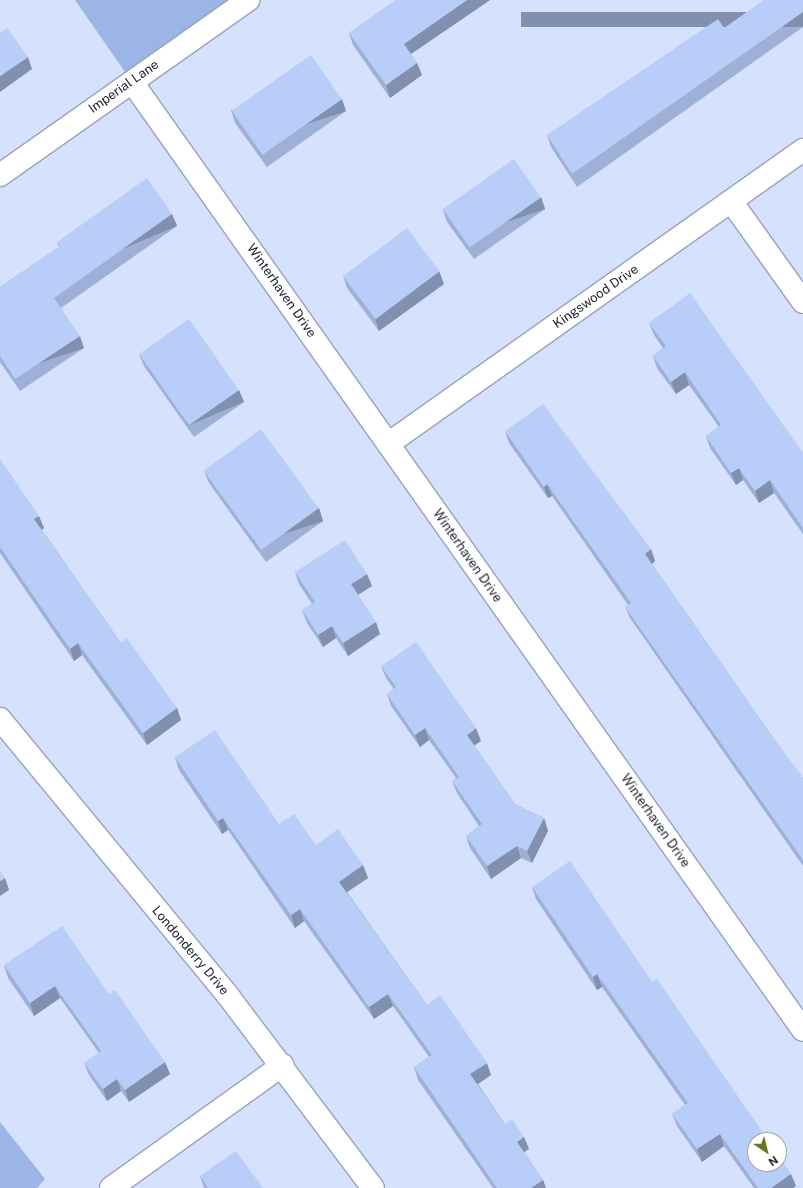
<!DOCTYPE html>
<html>
<head>
<meta charset="utf-8">
<style>
	body { margin:0 }
	#map { position:relative; width:803px; height:1188px; overflow:hidden; background:#d6e2fd; font-family:"Public Sans",sans-serif }
	div>[style] { position:absolute }
	[style*='--x'] { left:calc(var(--x)*1px); top:calc(var(--y)*1px); width:calc(var(--w)*1px); rotate:calc(var(--a)*1deg) }
	.green>* { inset:0; background:#9db4e7 }
	.roads { filter:drop-shadow(1px 0 #97a3bc) drop-shadow(-1px 0 #97a3bc) drop-shadow(0 1px #97a3bc) drop-shadow(0 -1px #97a3bc) }
	.minor>* { height:22px; margin:-11px; padding:0 11px; transform-origin:11px; border-radius:11px; background:#fff }
	.wall>* { inset:0; background:#9eb0d5 }
	.shaded-wall>* { inset:0; background:#8190ae; transform-origin:0 0 }
	.building>* { inset:0; background:#b8cdf8; transform-origin:0 0 }
	span { translate:-50% -50%; white-space:nowrap; text-align:center; line-height:1.15; -webkit-text-stroke:3px #fff; paint-order:stroke }
	.street-label { font-size:13px; color:#1c202a }
	.north { position:absolute; left:747px; top:1132px; width:40px; height:40px; box-sizing:border-box; background:#fff; border:1px solid #a4a6aa; border-radius:50%; rotate:145deg; font-size:11px; font-weight:700; line-height:16px; text-align:center; color:#1c202a }
	.north::after { content:''; display:block; margin:auto; width:14px; height:18px; background:#6b741e; clip-path:polygon(50% 0,100% 100%,50% 72%,0 100%) }
</style>
</head>
<body>
<div id="map">
	<div class="green">
		<i style="clip-path:polygon(75px 0,248px 0,132px 82px)"></i>
		<i style="clip-path:polygon(0 1122px,45px 1179px,37px 1188px,0 1188px)"></i>
	</div>
	<div class="roads">
		<div class="minor">
			<i style="--x:132;--y:82;--w:1161;--a:54.71"></i>
			<i style="--x:0;--y:175;--w:304;--a:-35.2"></i>
			<i style="--x:731;--y:201;--w:124;--a:54.5"></i>
			<i style="--x:388;--y:444;--w:509;--a:-35.32"></i>
			<i style="--x:0;--y:719;--w:360;--a:50.5"></i>
			<i style="--x:229;--y:997;--w:239;--a:53"></i>
			<i style="--x:111;--y:1188;--w:211;--a:-35.6"></i>
		</div>
	</div>
	<div class="wall">
		<i style="clip-path:polygon(396px 0,490px 0,411px 54px,417px 63px,422px 75px,390px 98px,353px 45px,349px 33px)"></i>
		<i style="clip-path:polygon(803px 0,803px 27px,577px 187px,551px 147px,547px 135px,724px 28px)"></i>
		<i style="clip-path:polygon(342px 99px,346px 111px,267px 167px,235px 123px,231px 110px)"></i>
		<i style="clip-path:polygon(541px 197px,545px 209px,474px 259px,447px 222px,443px 210px)"></i>
		<i style="clip-path:polygon(172px 214px,177px 226px,61px 308px,84px 348px,20px 391px,0 362px,0 287px,59px 247px,57px 242px)"></i>
		<i style="clip-path:polygon(439px 271px,444px 284px,379px 331px,347px 288px,343px 276px)"></i>
		<i style="clip-path:polygon(649px 323px,803px 453px,803px 534px,774px 493px,759px 503px,743px 480px,736px 485px,710px 448px,706px 436px,719px 427px,689px 385px,676px 394px,657px 368px,653px 356px,663px 348px,654px 335px)"></i>
		<i style="clip-path:polygon(139px 354px,244px 402px,194px 437px,144px 366px)"></i>
		<i style="clip-path:polygon(505px 431px,651px 549px,655px 561px,652px 564px,779px 746px,803px 778px,803px 866px,630px 618px,625px 607px,628px 605px,552px 496px,548px 498px,509px 443px)"></i>
		<i style="clip-path:polygon(0 459px,44px 528px,42px 530px,121px 643px,177px 708px,181px 720px,147px 745px,82px 655px,74px 661px,0 553px)"></i>
		<i style="clip-path:polygon(204px 471px,319px 508px,323px 521px,266px 562px,209px 483px)"></i>
		<i style="clip-path:polygon(295px 572px,372px 586px,358px 595px,380px 634px,348px 656px,336px 638px,323px 647px,307px 623px,302px 610px,312px 604px,299px 584px)"></i>
		<i style="clip-path:polygon(381px 666px,481px 741px,474px 745px,515px 804px,544px 818px,548px 831px,532px 863px,521px 858px,491px 879px,470px 848px,466px 836px,479px 826px,457px 793px,452px 781px,456px 778px,429px 740px,420px 747px,391px 706px,387px 694px,394px 689px,386px 678px)"></i>
		<i style="clip-path:polygon(175px 757px,279px 824px,316px 845px,363px 865px,368px 878px,347px 892px,427px 1005px,491px 1075px,478px 1084px,505px 1124px,524px 1137px,529px 1149px,524px 1152px,543px 1180px,546px 1188px,493px 1188px,418px 1080px,414px 1067px,429px 1057px,393px 1006px,374px 1019px,304px 921px,295px 928px,228px 830px,222px 834px,179px 770px)"></i>
		<i style="clip-path:polygon(532px 887px,652px 982px,796px 1186px,793px 1188px,754px 1188px,724px 1146px,702px 1162px,677px 1126px,672px 1114px,685px 1105px,602px 987px,597px 990px,536px 899px)"></i>
		<i style="clip-path:polygon(4px 965px,109px 994px,170px 1074px,129px 1102px,121px 1091px,107px 1101px,89px 1075px,84px 1063px,99px 1053px,60px 998px,34px 1016px,8px 978px)"></i>
		<i style="clip-path:polygon(200px 1176px,263px 1188px,204px 1188px)"></i>
	</div>
	<div class="shaded-wall">
		<i style="clip-path:polygon(467px 0,490px 0,408px 56px,404px 44px)"></i>
		<i style="left:803px;top:12px;width:15px;height:282px;rotate:90deg"></i>
		<i style="clip-path:polygon(28px 57px,32px 69px,0 92px,0 76px)"></i>
		<i style="clip-path:polygon(417px 63px,422px 75px,390px 98px,386px 85px)"></i>
		<i style="left:342px;top:99px;width:13px;height:98px;rotate:72deg"></i>
		<i style="left:541px;top:197px;width:13px;height:88px;rotate:72deg"></i>
		<i style="left:172px;top:214px;width:13px;height:145px;rotate:67deg"></i>
		<i style="clip-path:polygon(439px 271px,444px 284px,379px 331px,375px 319px)"></i>
		<i style="left:80px;top:336px;width:13px;height:78px;rotate:72deg"></i>
		<i style="clip-path:polygon(685px 372px,689px 385px,676px 394px,671px 382px)"></i>
		<i style="left:239px;top:390px;width:13px;height:61px;rotate:67deg"></i>
		<i style="clip-path:polygon(739px 468px,743px 480px,736px 485px,731px 473px)"></i>
		<i style="clip-path:polygon(770px 480px,774px 493px,759px 503px,755px 491px)"></i>
		<i style="clip-path:polygon(547px 484px,552px 496px,548px 498px,544px 487px)"></i>
		<i style="left:319px;top:508px;width:14px;height:72px;rotate:73deg"></i>
		<i style="clip-path:polygon(39px 516px,44px 528px,39px 532px,34px 519px)"></i>
		<i style="clip-path:polygon(651px 549px,655px 561px,649px 566px,645px 554px)"></i>
		<i style="clip-path:polygon(367px 574px,372px 586px,356px 596px,351px 584px)"></i>
		<i style="clip-path:polygon(376px 622px,380px 634px,348px 656px,343px 643px)"></i>
		<i style="clip-path:polygon(332px 626px,336px 638px,323px 647px,318px 635px)"></i>
		<i style="clip-path:polygon(78px 643px,82px 655px,74px 661px,70px 649px)"></i>
		<i style="clip-path:polygon(177px 708px,181px 720px,147px 745px,143px 733px)"></i>
		<i style="clip-path:polygon(425px 728px,429px 740px,420px 747px,415px 735px)"></i>
		<i style="clip-path:polygon(476px 728px,481px 741px,472px 747px,467px 735px)"></i>
		<i style="clip-path:polygon(223px 818px,228px 830px,222px 834px,218px 821px)"></i>
		<i style="clip-path:polygon(544px 818px,548px 831px,532px 863px,527px 851px)"></i>
		<i style="clip-path:polygon(517px 846px,521px 858px,491px 879px,487px 866px)"></i>
		<i style="clip-path:polygon(363px 865px,368px 878px,344px 894px,339px 882px)"></i>
		<i style="clip-path:polygon(5px 878px,9px 890px,0 896px,0 881px)"></i>
		<i style="clip-path:polygon(300px 909px,304px 921px,295px 928px,291px 915px)"></i>
		<i style="clip-path:polygon(597px 974px,602px 987px,597px 990px,593px 977px)"></i>
		<i style="clip-path:polygon(55px 986px,60px 998px,34px 1016px,30px 1003px)"></i>
		<i style="clip-path:polygon(388px 994px,393px 1006px,374px 1019px,369px 1007px)"></i>
		<i style="clip-path:polygon(165px 1062px,170px 1074px,129px 1102px,125px 1090px)"></i>
		<i style="clip-path:polygon(487px 1063px,491px 1075px,475px 1086px,470px 1074px)"></i>
		<i style="clip-path:polygon(117px 1079px,121px 1091px,107px 1101px,103px 1089px)"></i>
		<i style="clip-path:polygon(720px 1134px,724px 1146px,702px 1162px,697px 1149px)"></i>
		<i style="clip-path:polygon(524px 1137px,529px 1149px,521px 1154px,517px 1142px)"></i>
		<i style="clip-path:polygon(791px 1174px,796px 1186px,793px 1188px,771px 1188px)"></i>
		<i style="clip-path:polygon(543px 1180px,546px 1188px,531px 1188px)"></i>
	</div>
	<div class="building">
		<i style="clip-path:polygon(396px 0,467px 0,404px 44px,417px 63px,386px 85px,349px 33px)"></i>
		<i style="clip-path:polygon(764px 0,803px 0,803px 12px,572px 174px,547px 135px,718px 19px,724px 28px)"></i>
		<i style="clip-path:polygon(7px 28px,28px 57px,0 76px,0 33px)"></i>
		<i style="left:311px;top:55px;width:54px;height:97px;rotate:55deg"></i>
		<i style="left:514px;top:159px;width:47px;height:87px;rotate:55deg"></i>
		<i style="clip-path:polygon(147px 178px,172px 214px,54px 298px,80px 336px,15px 379px,0 356px,0 287px,60px 246px,57px 242px)"></i>
		<i style="left:407px;top:228px;width:54px;height:80px;rotate:53deg"></i>
		<i style="clip-path:polygon(690px 293px,803px 453px,803px 528px,770px 480px,755px 491px,739px 468px,731px 473px,706px 436px,721px 425px,685px 372px,671px 382px,653px 356px,666px 346px,649px 323px)"></i>
		<i style="left:189px;top:319px;width:87px;height:61px;rotate:55deg"></i>
		<i style="clip-path:polygon(543px 404px,651px 549px,645px 554px,779px 746px,803px 778px,803px 860px,625px 607px,631px 603px,547px 484px,544px 487px,505px 431px)"></i>
		<i style="left:261px;top:429px;width:98px;height:71px;rotate:54deg"></i>
		<i style="clip-path:polygon(0 459px,39px 516px,34px 519px,121px 643px,127px 638px,177px 708px,143px 733px,78px 643px,70px 649px,0 547px)"></i>
		<i style="clip-path:polygon(345px 540px,367px 574px,351px 584px,376px 622px,343px 643px,332px 626px,318px 635px,302px 610px,315px 602px,295px 572px)"></i>
		<i style="clip-path:polygon(416px 642px,476px 728px,467px 735px,515px 804px,544px 818px,527px 851px,517px 846px,487px 866px,466px 836px,482px 824px,452px 781px,459px 777px,425px 728px,415px 735px,387px 694px,396px 687px,381px 666px)"></i>
		<i style="clip-path:polygon(215px 730px,279px 824px,294px 814px,316px 845px,338px 829px,363px 865px,339px 882px,427px 1005px,440px 995px,487px 1063px,470px 1074px,505px 1124px,512px 1119px,524px 1137px,517px 1142px,543px 1180px,531px 1188px,497px 1188px,414px 1067px,432px 1055px,388px 994px,369px 1007px,300px 909px,291px 915px,223px 818px,218px 821px,175px 757px)"></i>
		<i style="clip-path:polygon(570px 861px,652px 982px,657px 979px,768px 1140px,755px 1140px,755px 1164px,779px 1164px,779px 1156px,791px 1174px,771px 1188px,758px 1188px,720px 1134px,697px 1149px,672px 1114px,688px 1103px,597px 974px,593px 977px,532px 887px)"></i>
		<i style="clip-path:polygon(0 871px,5px 878px,0 881px)"></i>
		<i style="clip-path:polygon(62px 926px,109px 994px,115px 990px,165px 1062px,125px 1090px,117px 1079px,103px 1089px,84px 1063px,101px 1051px,55px 986px,30px 1003px,4px 965px)"></i>
		<i style="clip-path:polygon(236px 1151px,263px 1188px,208px 1188px,200px 1176px)"></i>
	</div>
	<div class="street-label">
		<span style="left:124px;top:87px;rotate:-35deg">Imperial Lane</span>
		<span style="left:281px;top:291px;rotate:55deg">Winterhaven Drive</span>
		<span style="left:596px;top:297px;rotate:-35deg">Kingswood Drive</span>
		<span style="left:467px;top:556px;rotate:55deg">Winterhaven Drive</span>
		<span style="left:655px;top:821px;rotate:55deg">Winterhaven Drive</span>
		<span style="left:190px;top:951px;rotate:50deg">Londonderry Drive</span>
	</div>
	<div class="north">N</div>
</div>
</body>
</html>
